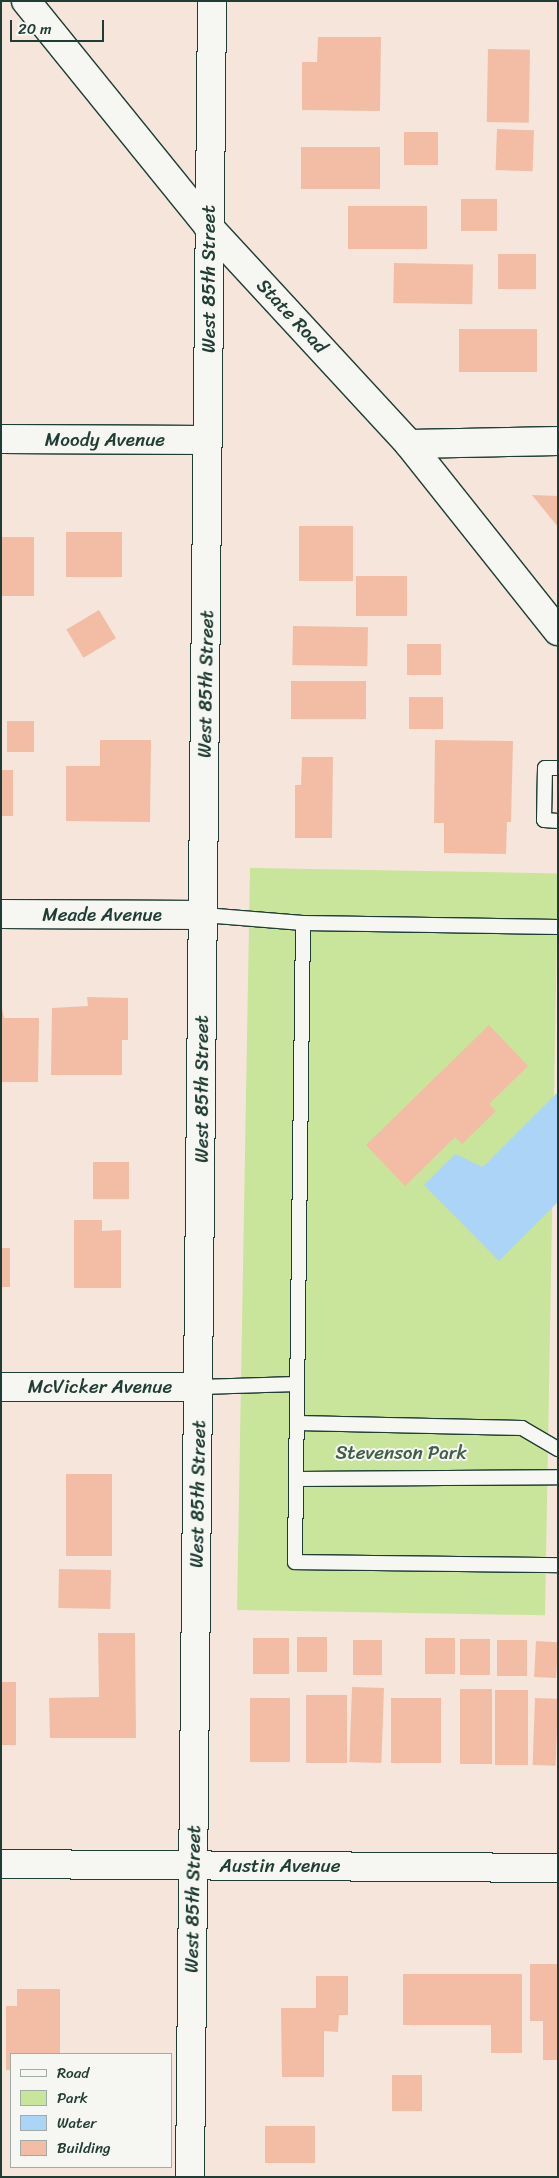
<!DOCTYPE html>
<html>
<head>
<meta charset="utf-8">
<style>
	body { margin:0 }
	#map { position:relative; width:559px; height:2178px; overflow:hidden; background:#f5e5db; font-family:Sriracha,sans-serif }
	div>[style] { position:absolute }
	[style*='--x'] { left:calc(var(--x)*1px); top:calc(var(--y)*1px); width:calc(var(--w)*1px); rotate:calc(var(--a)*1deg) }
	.green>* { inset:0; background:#c9e49b; transform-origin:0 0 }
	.water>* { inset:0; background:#acd4f6 }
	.building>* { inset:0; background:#f2bda4; transform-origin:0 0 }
	.roads { filter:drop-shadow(1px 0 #1f3d34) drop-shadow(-1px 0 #1f3d34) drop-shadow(0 1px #1f3d34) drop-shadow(0 -1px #1f3d34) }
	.service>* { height:14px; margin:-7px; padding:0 7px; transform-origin:7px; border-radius:7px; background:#f6f6f2 }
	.minor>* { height:28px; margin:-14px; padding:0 14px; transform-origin:14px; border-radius:14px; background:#f6f6f2 }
	.tertiary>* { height:28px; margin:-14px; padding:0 14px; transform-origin:14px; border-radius:14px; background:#f6f6f2 }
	span { translate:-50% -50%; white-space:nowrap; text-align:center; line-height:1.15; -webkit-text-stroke:4px #f6f6f2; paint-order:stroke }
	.street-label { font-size:19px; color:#1f3d34 }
	.park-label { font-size:19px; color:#415e49 }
	.frame { position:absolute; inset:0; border:2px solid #1f3d34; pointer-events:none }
	.legend { position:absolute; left:10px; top:2053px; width:162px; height:115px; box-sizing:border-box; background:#f6f6f2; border:1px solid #a0aca6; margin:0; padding:6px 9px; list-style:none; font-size:15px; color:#1f3d34 }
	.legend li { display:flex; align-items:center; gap:10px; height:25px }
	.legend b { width:25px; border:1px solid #a0aca6 }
	.scale { position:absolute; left:10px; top:20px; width:94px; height:22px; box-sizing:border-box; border:2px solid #1f3d34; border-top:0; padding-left:6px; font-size:15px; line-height:18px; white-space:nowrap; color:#1f3d34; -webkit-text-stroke:4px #f6f6f2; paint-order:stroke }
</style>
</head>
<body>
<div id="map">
	<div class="green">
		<i style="left:250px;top:868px;width:308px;height:742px;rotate:1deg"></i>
	</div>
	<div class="water">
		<i style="clip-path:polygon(558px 1092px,558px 1202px,499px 1261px,424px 1185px,455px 1154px,483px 1167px)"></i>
	</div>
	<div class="building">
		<i style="clip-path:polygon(318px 37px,381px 37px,380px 111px,302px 110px,302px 62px,317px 62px)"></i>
		<i style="left:488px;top:49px;width:42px;height:73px;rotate:1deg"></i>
		<i style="left:497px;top:129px;width:37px;height:41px;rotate:2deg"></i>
		<i style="left:404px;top:132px;width:34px;height:33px"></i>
		<i style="left:301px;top:147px;width:79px;height:42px"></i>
		<i style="left:461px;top:199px;width:36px;height:32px"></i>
		<i style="left:427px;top:206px;width:43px;height:79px;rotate:90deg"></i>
		<i style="left:498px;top:254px;width:38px;height:35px"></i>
		<i style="left:394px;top:263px;width:79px;height:40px;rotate:1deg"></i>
		<i style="left:459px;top:329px;width:78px;height:43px"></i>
		<i style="clip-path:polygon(532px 495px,558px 496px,558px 527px)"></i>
		<i style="left:299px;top:526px;width:54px;height:55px"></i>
		<i style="left:66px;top:532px;width:56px;height:45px"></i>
		<i style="left:1px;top:537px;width:33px;height:59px"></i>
		<i style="left:356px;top:576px;width:51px;height:40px"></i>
		<i style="left:99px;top:610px;width:33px;height:38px;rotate:59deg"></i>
		<i style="left:293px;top:626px;width:75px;height:39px;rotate:1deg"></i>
		<i style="left:407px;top:644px;width:34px;height:31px"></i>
		<i style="left:291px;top:681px;width:75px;height:38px"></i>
		<i style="left:409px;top:697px;width:34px;height:32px"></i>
		<i style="left:7px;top:721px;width:27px;height:31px"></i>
		<i style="clip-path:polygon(100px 740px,151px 740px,150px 822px,66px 821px,66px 766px,100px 766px)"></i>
		<i style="clip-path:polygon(435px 740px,513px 741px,511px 822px,507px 822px,506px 854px,444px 853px,444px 823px,434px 823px)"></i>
		<i style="clip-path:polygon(302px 757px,333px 757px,332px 838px,295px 838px,295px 785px,301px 785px)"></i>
		<i style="left:1px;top:770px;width:12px;height:46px"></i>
		<i style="clip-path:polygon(87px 997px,128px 998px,128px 1040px,122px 1040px,122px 1075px,51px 1075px,52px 1008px,88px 1006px)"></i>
		<i style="clip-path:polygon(1px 1003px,4px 1018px,39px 1018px,38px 1082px,1px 1082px)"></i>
		<i style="clip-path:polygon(489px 1025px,528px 1066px,489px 1104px,496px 1111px,462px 1144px,455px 1137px,405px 1186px,366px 1145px)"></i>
		<i style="left:93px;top:1162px;width:36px;height:37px"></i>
		<i style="clip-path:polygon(74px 1220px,102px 1220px,102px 1231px,121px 1230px,121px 1288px,74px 1288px)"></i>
		<i style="left:1px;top:1248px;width:9px;height:39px"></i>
		<i style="left:66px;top:1474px;width:46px;height:82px"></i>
		<i style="left:59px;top:1569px;width:52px;height:39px;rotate:1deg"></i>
		<i style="clip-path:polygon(98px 1633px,135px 1633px,136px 1738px,50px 1738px,49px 1698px,99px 1697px)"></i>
		<i style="left:297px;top:1637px;width:30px;height:35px"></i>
		<i style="left:253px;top:1638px;width:36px;height:36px"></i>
		<i style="left:425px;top:1638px;width:30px;height:36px"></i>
		<i style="left:460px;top:1639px;width:30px;height:36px"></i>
		<i style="left:353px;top:1640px;width:29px;height:35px"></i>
		<i style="left:497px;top:1640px;width:30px;height:36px"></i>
		<i style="left:536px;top:1641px;width:22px;height:36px;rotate:3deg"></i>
		<i style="left:1px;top:1682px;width:15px;height:63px"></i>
		<i style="left:352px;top:1687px;width:32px;height:75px;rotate:2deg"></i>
		<i style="left:460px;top:1689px;width:32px;height:75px"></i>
		<i style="left:495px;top:1690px;width:33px;height:75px"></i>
		<i style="left:306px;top:1695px;width:41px;height:68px"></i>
		<i style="left:250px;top:1698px;width:40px;height:64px"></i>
		<i style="left:391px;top:1698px;width:50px;height:65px"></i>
		<i style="left:535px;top:1698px;width:23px;height:67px;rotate:2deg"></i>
		<i style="clip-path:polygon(530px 1964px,558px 1964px,558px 2060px,543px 2060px,543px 2021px,530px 2021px)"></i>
		<i style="clip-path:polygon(403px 1974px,522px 1974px,522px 2053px,491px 2053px,491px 2025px,403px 2025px)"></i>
		<i style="clip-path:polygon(316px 1976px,348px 1976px,348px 2015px,339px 2015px,338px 2032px,324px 2031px,324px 2077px,282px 2077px,281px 2008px,316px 2008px)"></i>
		<i style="clip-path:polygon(17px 1989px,60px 1989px,60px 2054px,11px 2054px,11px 2070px,6px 2070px,6px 2006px,17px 2006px)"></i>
		<i style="left:392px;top:2075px;width:30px;height:36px"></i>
		<i style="left:265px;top:2126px;width:50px;height:37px"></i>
	</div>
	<div class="roads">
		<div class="service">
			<i style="--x:558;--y:768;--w:13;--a:180"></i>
			<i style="--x:545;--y:768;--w:52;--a:91.1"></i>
			<i style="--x:544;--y:820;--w:14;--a:4"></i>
			<i style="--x:204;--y:915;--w:99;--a:4.6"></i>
			<i style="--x:303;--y:923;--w:255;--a:0.9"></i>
			<i style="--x:303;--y:923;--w:639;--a:90.72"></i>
			<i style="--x:295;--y:1562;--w:263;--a:0.7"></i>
			<i style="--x:200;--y:1387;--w:97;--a:-1.8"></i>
			<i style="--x:297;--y:1423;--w:225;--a:1.3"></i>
			<i style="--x:522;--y:1428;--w:42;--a:30.3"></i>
			<i style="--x:296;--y:1479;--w:262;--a:-0.4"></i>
		</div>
		<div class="minor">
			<i style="--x:1;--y:439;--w:207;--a:0.3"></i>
			<i style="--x:409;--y:444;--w:149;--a:-1.2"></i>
			<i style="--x:1;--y:914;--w:203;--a:0.3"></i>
			<i style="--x:1;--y:1387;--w:199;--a:0"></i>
			<i style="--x:1;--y:1864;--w:557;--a:0.41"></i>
			<i style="--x:190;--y:2177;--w:2176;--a:-89.42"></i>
		</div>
		<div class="tertiary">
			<i style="--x:26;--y:1;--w:289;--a:51"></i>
			<i style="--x:208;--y:226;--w:297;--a:47.3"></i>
			<i style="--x:409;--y:444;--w:239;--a:51.5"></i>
		</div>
	</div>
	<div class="street-label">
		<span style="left:209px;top:279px;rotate:-90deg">West 85th Street</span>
		<span style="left:292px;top:316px;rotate:47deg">State Road</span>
		<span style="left:105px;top:440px">Moody Avenue</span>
		<span style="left:206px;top:684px;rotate:-89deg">West 85th Street</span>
		<span style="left:102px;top:915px">Meade Avenue</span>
		<span style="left:202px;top:1089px;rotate:-90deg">West 85th Street</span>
		<span style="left:100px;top:1387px">McVicker Avenue</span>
		<span style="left:198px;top:1494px;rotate:-89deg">West 85th Street</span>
		<span style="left:280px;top:1866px">Austin Avenue</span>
		<span style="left:193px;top:1899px;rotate:-89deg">West 85th Street</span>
	</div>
	<div class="park-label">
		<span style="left:401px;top:1453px">Stevenson Park</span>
	</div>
	<div class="frame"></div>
	<ul class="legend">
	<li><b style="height:6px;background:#f6f6f2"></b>Road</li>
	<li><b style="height:14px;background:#c9e49b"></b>Park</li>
	<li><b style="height:14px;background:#acd4f6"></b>Water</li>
	<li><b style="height:14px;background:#f2bda4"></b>Building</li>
	</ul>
	<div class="scale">20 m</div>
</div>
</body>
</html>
